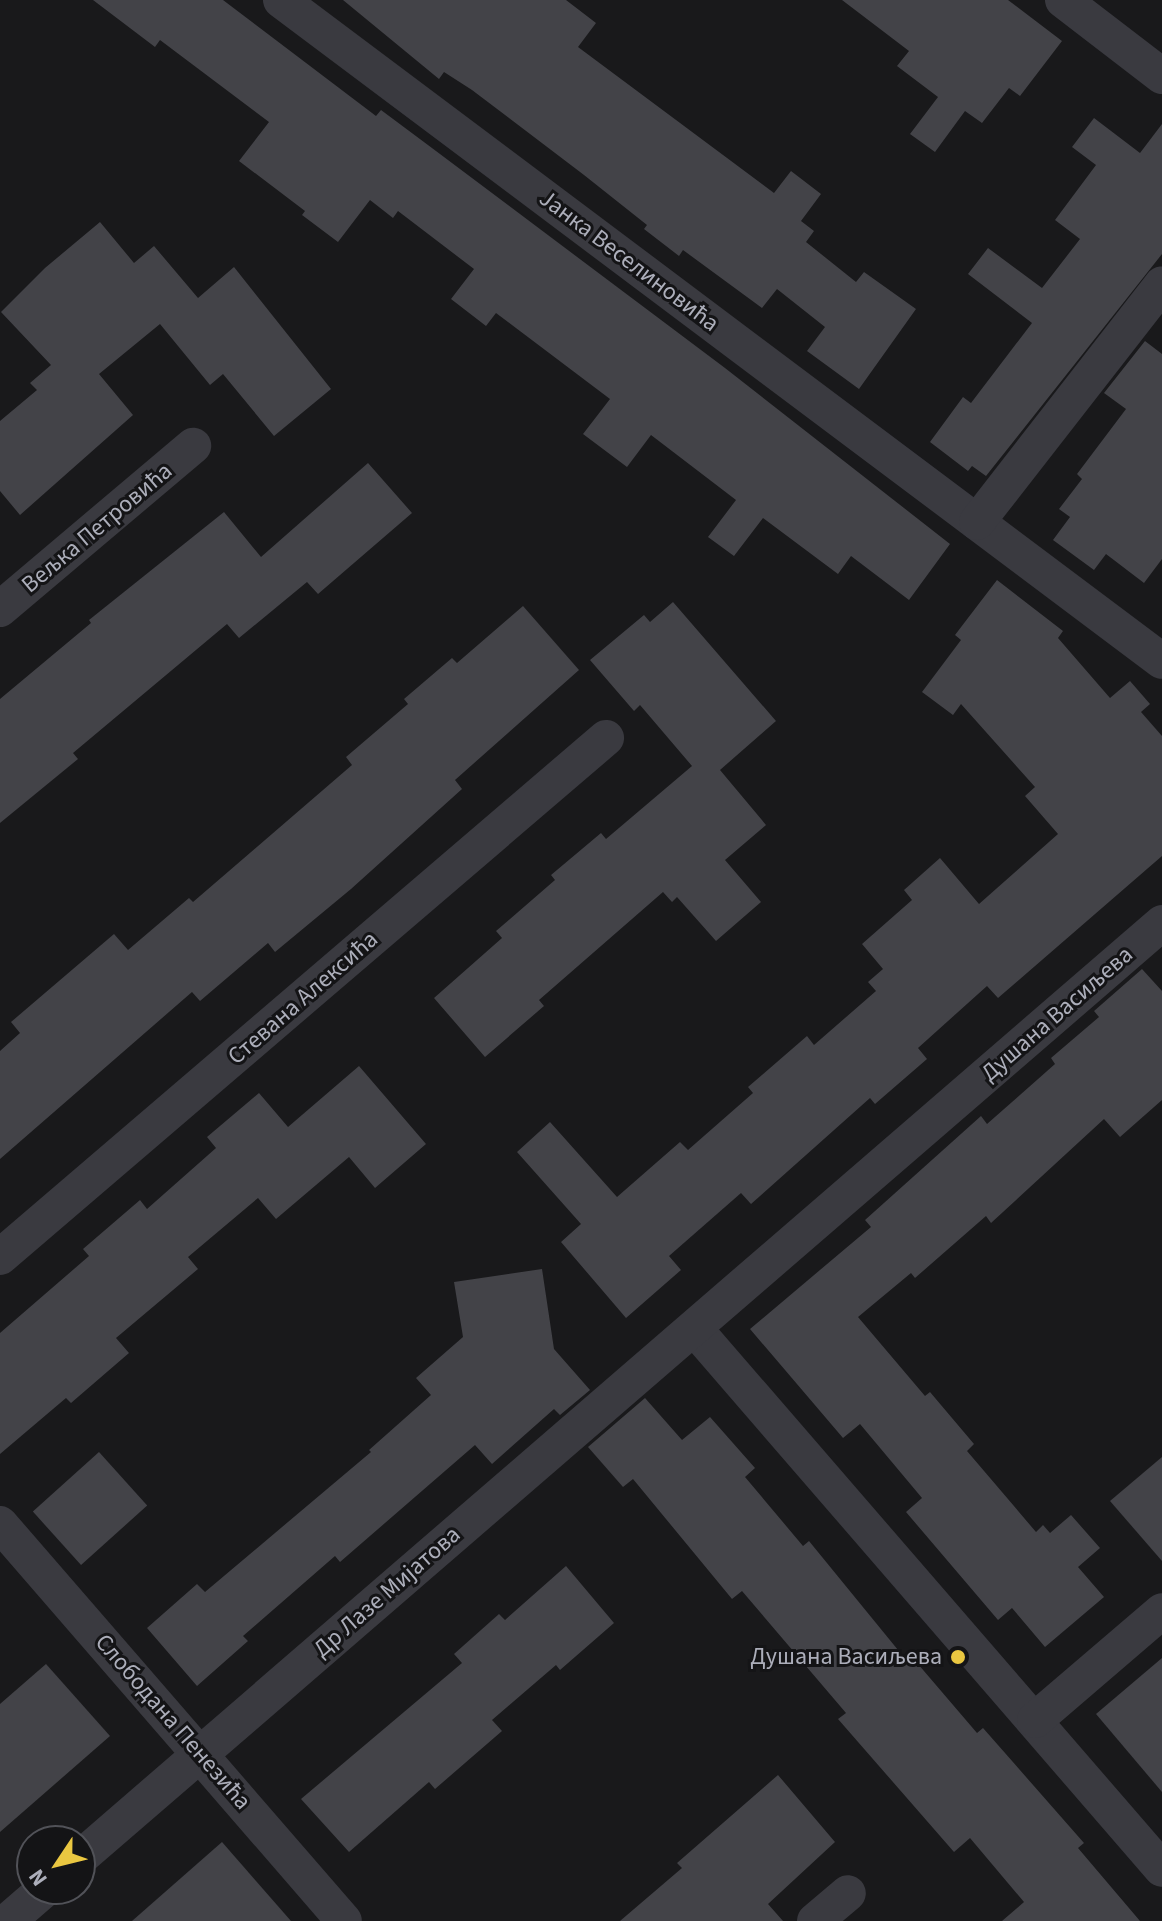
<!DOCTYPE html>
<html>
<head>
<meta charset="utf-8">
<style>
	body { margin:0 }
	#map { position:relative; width:1162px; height:1921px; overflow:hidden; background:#19191b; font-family:"Source Sans 3",sans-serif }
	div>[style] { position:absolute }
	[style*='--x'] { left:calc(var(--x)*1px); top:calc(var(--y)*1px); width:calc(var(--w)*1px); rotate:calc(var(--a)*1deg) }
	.building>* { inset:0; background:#434348; transform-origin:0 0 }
	.street>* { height:36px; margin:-18px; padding:0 18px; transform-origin:18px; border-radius:18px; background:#3a3a40 }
	.dots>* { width:22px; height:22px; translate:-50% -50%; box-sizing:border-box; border:4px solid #141416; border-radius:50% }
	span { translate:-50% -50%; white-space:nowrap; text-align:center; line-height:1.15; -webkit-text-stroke:6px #141416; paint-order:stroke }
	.street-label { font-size:24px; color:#acaeba }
	.poi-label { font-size:24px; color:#acaeba }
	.right { translate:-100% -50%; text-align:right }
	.north { position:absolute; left:16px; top:1825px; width:80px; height:80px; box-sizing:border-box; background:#141416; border:2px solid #515258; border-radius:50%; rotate:235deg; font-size:22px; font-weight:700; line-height:32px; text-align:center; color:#acaeba }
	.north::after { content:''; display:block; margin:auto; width:28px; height:36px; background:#eac741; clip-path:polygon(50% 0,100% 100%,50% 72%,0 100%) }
</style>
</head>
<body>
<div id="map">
	<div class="building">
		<i style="clip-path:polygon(93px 0,223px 0,376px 116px,381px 110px,436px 151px,725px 368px,950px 544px,909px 600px,851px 556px,838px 574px,763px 518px,734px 556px,708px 537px,736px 500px,651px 435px,627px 467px,583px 434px,610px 399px,496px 313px,486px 326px,451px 299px,474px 269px,398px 211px,393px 218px,370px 200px,338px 242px,302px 215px,305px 211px,239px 161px,269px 122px,160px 40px,155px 47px)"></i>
		<i style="clip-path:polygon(343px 0,566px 0,596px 23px,578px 47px,774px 193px,791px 171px,821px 194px,801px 221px,814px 231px,806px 242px,856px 282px,864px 272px,916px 309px,859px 389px,807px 351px,825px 327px,777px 289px,762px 308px,683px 250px,679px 256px,644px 229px,647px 225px,584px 175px,472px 90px,444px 72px,439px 79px)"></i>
		<i style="clip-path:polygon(842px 0,1008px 0,1062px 41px,1020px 96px,1009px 88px,982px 123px,965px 111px,935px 152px,910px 134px,938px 97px,897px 66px,909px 51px)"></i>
		<i style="clip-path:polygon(1094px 118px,1140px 153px,1162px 124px,1162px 254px,986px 476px,972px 466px,968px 471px,930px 442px,963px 397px,971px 403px,1032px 323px,968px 274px,988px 248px,1042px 288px,1080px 239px,1055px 220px,1096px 165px,1072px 147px)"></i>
		<i style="clip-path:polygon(100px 222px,134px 263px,154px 246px,198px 298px,234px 267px,331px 389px,274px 436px,223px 374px,210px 385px,160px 324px,99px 374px,133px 415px,20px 515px,0 491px,0 421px,37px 390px,30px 383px,51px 365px,1px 312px,45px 268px)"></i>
		<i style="clip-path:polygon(1145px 341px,1162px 354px,1162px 559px,1144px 583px,1106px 554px,1094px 570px,1053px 540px,1070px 517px,1059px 509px,1082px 479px,1077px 474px,1126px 409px,1104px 393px)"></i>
		<i style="clip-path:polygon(368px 463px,412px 513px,318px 594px,307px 582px,239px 638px,227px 624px,73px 753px,78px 759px,0 823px,0 699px,91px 623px,89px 620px,224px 512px,261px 557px)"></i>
		<i style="clip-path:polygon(997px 580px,1063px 631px,1058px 638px,1110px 698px,1130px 681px,1150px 704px,1141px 712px,1162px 736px,1162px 856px,998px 998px,987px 986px,918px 1048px,927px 1059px,875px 1104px,870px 1098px,751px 1204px,741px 1193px,669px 1256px,681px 1270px,626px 1318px,561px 1242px,581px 1224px,517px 1152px,550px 1122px,617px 1197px,680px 1142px,688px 1150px,753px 1093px,748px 1087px,807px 1036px,814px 1045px,876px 991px,868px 982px,883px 969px,862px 944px,912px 900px,904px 890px,940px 858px,979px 904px,1058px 834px,1025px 796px,1035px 787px,961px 704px,953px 715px,922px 692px,961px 640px,955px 635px)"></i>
		<i style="clip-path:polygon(673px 602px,776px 721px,720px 770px,766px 825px,725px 860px,761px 902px,716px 941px,677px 897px,672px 902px,663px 892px,539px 1000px,544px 1006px,485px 1057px,434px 998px,502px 938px,496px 931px,555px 880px,551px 875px,601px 833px,606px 839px,692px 766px,640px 705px,634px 711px,590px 660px,644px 615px,650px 622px)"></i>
		<i style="clip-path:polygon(523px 606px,579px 670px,455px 780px,462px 789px,351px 889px,275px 952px,268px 943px,200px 1001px,192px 992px,0 1159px,0 1051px,20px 1033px,11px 1022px,114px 934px,128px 950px,189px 898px,193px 902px,352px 765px,346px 757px,408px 704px,404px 699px,452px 658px,457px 663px)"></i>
		<i style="clip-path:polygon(1142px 969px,1162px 991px,1162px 1100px,1120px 1137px,1104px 1119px,991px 1223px,986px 1216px,915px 1278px,911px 1273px,858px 1317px,925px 1396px,930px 1392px,974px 1444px,967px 1451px,1036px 1532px,1043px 1525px,1050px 1533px,1071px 1515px,1100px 1548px,1078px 1567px,1104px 1597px,1045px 1647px,1012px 1608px,998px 1620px,906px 1512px,922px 1498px,860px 1424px,843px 1438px,750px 1329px,871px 1227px,865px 1220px,981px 1116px,987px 1124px,1055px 1064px,1051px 1058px,1099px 1017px,1094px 1011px)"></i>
		<i style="clip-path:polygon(359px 1066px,426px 1144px,375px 1188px,349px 1157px,276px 1219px,258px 1198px,188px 1257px,198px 1269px,116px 1338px,129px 1353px,71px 1403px,66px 1398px,0 1454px,0 1333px,89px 1256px,83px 1249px,140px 1200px,147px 1209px,216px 1148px,207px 1137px,259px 1093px,288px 1127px)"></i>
		<i style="clip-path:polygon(542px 1269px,554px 1349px,590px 1390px,560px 1415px,554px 1409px,492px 1464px,475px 1445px,340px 1562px,335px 1556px,243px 1636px,248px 1641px,197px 1686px,147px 1628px,197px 1584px,205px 1592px,371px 1452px,369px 1450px,431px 1395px,416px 1378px,463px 1337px,454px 1282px)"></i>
		<i style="clip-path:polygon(645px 1398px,682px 1440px,710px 1417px,755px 1468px,745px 1477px,803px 1546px,809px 1541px,907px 1661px,912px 1657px,977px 1733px,983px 1728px,1084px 1843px,1078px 1848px,1140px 1921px,1002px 1921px,1024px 1902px,970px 1838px,954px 1852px,838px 1719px,846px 1713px,742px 1591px,732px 1599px,633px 1479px,623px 1487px,588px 1447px)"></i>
		<i style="left:99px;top:1452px;width:72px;height:89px;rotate:48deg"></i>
		<i style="clip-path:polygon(1162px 1457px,1162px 1561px,1110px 1501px)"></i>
		<i style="clip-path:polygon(566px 1566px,614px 1623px,560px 1670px,556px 1665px,492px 1720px,502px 1731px,435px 1789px,429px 1782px,349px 1852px,301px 1799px,462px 1663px,454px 1654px,499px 1614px,505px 1620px)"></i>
		<i style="clip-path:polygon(1162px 1658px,1162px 1792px,1096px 1714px)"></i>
		<i style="clip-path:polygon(46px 1664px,110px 1736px,0 1832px,0 1704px)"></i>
		<i style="clip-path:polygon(778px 1775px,835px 1842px,768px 1904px,783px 1921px,620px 1921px,682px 1868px,677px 1863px)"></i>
		<i style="clip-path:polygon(222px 1842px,291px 1921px,132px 1921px)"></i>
	</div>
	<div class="street">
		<i style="--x:281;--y:0;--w:1101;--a:36.88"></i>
		<i style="--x:1063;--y:0;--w:125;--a:37.5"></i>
		<i style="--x:977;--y:522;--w:301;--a:-52.1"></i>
		<i style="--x:0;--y:609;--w:253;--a:-40.2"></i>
		<i style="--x:0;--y:1257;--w:798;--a:-40.58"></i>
		<i style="--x:694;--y:1328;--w:715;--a:49.14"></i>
		<i style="--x:0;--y:1524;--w:525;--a:49.09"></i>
		<i style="--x:1035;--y:1720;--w:167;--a:-40.6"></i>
		<i style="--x:80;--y:1858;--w:1430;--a:-40.83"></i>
		<i style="--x:8;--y:1921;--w:49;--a:-40.9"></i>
		<i style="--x:815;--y:1921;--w:43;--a:-40.3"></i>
	</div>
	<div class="dots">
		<i style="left:958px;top:1657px;background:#eac741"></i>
	</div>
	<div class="street-label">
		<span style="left:629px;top:261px;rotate:37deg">Јанка Веселиновића</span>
		<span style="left:97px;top:528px;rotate:-40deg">Вељка Петровића</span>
		<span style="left:303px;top:998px;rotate:-41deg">Стевана Алексића</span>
		<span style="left:1057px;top:1014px;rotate:-41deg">Душана Васиљева</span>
		<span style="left:387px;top:1592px;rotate:-41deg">Др Лазе Мијатова</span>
		<span style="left:173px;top:1722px;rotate:49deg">Слободана Пенезића</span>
	</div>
	<div class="poi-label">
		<span class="right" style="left:942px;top:1657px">Душана Васиљева</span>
	</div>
	<div class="north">N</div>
</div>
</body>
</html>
